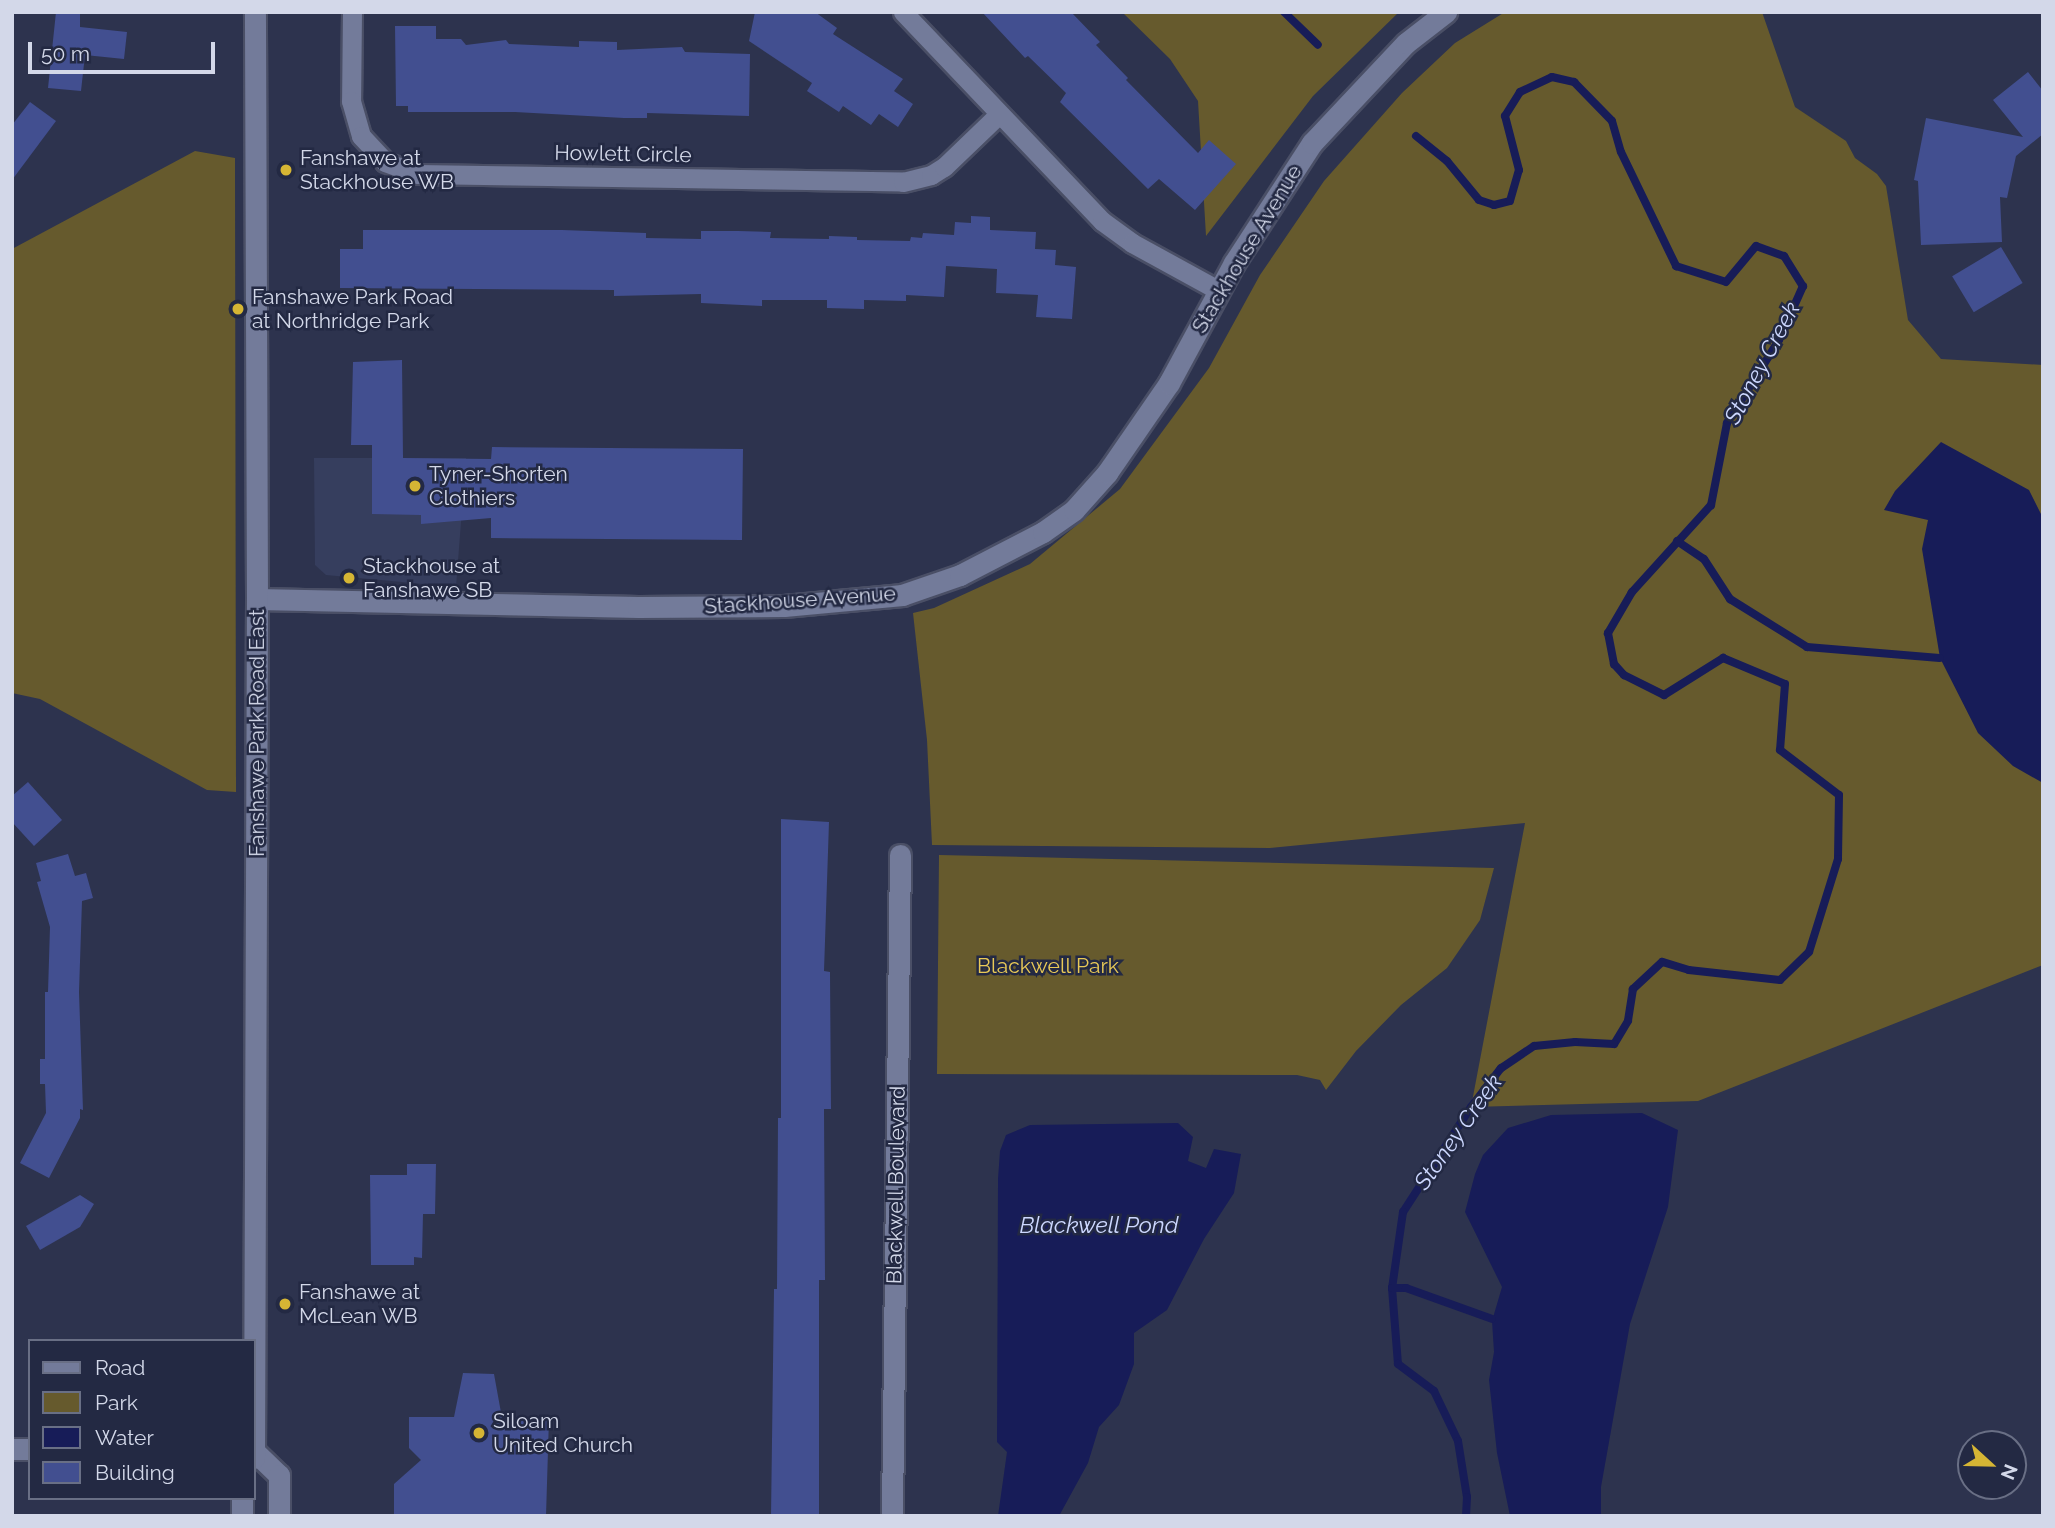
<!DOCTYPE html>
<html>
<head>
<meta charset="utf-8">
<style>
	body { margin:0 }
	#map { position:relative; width:2055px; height:1528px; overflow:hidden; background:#2d334e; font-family:Raleway,sans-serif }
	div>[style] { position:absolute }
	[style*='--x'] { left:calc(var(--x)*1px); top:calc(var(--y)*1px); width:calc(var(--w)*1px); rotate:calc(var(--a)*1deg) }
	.built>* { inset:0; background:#363e5e }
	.green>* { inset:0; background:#665a2d }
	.water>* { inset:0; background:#171c58 }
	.stream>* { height:8px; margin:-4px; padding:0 4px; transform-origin:4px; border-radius:4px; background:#171c58 }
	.building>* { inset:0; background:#424f90; transform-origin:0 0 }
	.roads { filter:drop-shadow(2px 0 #4a4f66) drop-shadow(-2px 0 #4a4f66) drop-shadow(0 2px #4a4f66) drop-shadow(0 -2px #4a4f66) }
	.street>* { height:19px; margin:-9.5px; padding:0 9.5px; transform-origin:9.5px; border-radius:9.5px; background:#737b9a }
	.secondary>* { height:21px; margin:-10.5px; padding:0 10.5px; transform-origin:10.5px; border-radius:10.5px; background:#737b9a }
	.dots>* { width:19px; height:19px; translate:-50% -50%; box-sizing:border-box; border:4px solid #232943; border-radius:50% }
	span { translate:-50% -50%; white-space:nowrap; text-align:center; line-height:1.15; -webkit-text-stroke:5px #232943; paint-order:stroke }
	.street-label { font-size:21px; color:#d3d8e9 }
	.poi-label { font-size:21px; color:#d3d8e9 }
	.left { translate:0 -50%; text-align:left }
	.park-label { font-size:21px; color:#e8c957 }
	.water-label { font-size:23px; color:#cdd8ff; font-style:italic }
	.frame { position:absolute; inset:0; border:14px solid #d3d8e9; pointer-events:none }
	.legend { position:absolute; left:28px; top:1339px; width:228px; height:161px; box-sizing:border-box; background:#232943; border:2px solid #696f85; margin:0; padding:9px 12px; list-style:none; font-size:21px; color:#d3d8e9 }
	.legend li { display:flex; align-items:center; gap:14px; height:35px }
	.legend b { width:35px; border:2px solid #696f85 }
	.north { position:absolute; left:1957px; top:1430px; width:70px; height:70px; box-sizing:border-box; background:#232943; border:2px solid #696f85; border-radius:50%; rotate:112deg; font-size:19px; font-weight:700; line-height:28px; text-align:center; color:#d3d8e9 }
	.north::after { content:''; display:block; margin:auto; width:24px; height:32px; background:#d5b534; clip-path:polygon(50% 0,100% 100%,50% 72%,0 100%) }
	.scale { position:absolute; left:28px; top:42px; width:187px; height:32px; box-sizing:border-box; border:4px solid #d3d8e9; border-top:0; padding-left:9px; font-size:21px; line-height:24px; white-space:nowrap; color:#d3d8e9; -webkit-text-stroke:5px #232943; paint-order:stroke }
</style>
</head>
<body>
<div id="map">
	<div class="built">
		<i style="clip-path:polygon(314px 458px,466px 458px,456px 587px,326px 575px,315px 565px)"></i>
	</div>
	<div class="green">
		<i style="clip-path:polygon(1122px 12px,1399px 12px,1313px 96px,1206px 236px,1198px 101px,1170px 59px)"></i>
		<i style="clip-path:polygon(1505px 12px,1762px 12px,1795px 107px,1846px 141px,1855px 158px,1877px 174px,1886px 186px,1908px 320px,1941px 359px,2043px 365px,2043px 965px,1698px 1101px,1471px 1107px,1525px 823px,1270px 848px,932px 845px,927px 740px,913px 613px,934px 608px,1030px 564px,1120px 489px,1209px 368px,1260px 275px,1324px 181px,1402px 93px,1455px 43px)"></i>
		<i style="clip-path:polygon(195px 151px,235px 158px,236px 792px,207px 790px,40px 699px,12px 693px,12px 249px)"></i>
		<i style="clip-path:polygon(939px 855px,1494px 868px,1480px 920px,1447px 968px,1401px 1005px,1356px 1051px,1326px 1090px,1320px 1080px,1297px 1075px,937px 1074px)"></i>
	</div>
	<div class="water">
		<i style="clip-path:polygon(1941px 442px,2029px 490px,2043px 518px,2043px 783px,2013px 766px,1978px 733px,1940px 658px,1922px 549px,1928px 520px,1884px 510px,1895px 491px)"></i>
		<i style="clip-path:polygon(1642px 1113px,1678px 1130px,1668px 1207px,1630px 1324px,1601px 1487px,1601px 1516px,1510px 1516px,1497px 1453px,1489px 1380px,1494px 1352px,1492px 1321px,1502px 1287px,1465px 1212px,1475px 1174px,1483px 1155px,1508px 1128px,1551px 1115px)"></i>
		<i style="clip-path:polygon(1178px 1123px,1193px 1137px,1188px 1161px,1206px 1168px,1214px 1149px,1241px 1154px,1234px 1193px,1204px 1239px,1167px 1310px,1134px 1333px,1134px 1364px,1119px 1405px,1099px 1427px,1088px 1463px,1059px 1516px,998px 1516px,1007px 1452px,997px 1442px,998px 1179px,1000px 1151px,1006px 1135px,1030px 1125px)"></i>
	</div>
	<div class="stream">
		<i style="--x:1284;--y:12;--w:47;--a:44.1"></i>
		<i style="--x:1416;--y:136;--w:40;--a:39"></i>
		<i style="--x:1447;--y:161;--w:50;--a:50.6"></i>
		<i style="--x:1479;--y:200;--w:16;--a:18"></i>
		<i style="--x:1494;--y:205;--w:16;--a:-14"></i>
		<i style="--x:1510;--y:201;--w:32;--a:-74"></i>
		<i style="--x:1519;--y:170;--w:56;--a:-104.5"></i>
		<i style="--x:1505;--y:116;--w:28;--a:-58"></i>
		<i style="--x:1520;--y:92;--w:35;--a:-25"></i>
		<i style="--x:1552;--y:77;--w:23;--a:13"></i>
		<i style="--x:1574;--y:82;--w:54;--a:45.7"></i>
		<i style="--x:1612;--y:121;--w:32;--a:74"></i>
		<i style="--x:1621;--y:152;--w:127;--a:64.2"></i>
		<i style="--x:1676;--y:266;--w:52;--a:17.7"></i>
		<i style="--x:1726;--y:282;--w:47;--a:-50.2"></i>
		<i style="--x:1756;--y:246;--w:30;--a:20"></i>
		<i style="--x:1784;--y:256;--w:36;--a:58"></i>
		<i style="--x:1803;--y:286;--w:59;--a:114"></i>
		<i style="--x:1779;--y:340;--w:98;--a:122.1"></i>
		<i style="--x:1727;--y:423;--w:84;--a:101"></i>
		<i style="--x:1711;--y:505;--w:118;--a:132.2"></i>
		<i style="--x:1632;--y:592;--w:48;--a:120.3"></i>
		<i style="--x:1608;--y:633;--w:32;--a:79"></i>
		<i style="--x:1614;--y:664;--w:15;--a:48"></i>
		<i style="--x:1624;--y:675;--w:45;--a:26.6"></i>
		<i style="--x:1664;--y:695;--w:70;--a:-32.1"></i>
		<i style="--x:1723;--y:658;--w:67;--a:22.8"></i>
		<i style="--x:1785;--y:684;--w:66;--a:94.3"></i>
		<i style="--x:1780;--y:750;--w:74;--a:37.3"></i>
		<i style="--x:1839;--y:795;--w:64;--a:90.9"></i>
		<i style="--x:1838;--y:859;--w:97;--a:107.3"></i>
		<i style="--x:1809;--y:952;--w:40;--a:136"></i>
		<i style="--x:1780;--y:980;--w:92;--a:-173.7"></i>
		<i style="--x:1689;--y:970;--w:28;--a:-163"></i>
		<i style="--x:1662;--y:962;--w:40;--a:137"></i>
		<i style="--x:1633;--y:989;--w:32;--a:99"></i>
		<i style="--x:1628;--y:1021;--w:27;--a:121"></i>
		<i style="--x:1614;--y:1044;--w:39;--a:-177"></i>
		<i style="--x:1575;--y:1042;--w:41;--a:174.4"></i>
		<i style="--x:1534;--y:1046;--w:40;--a:146"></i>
		<i style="--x:1501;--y:1068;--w:49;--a:127.6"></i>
		<i style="--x:1471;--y:1107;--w:125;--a:122.9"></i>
		<i style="--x:1403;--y:1212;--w:77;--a:98.2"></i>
		<i style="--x:1392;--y:1288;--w:76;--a:85.5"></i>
		<i style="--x:1398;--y:1364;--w:45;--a:36.9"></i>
		<i style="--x:1434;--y:1391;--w:55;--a:64.4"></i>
		<i style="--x:1458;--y:1441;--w:57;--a:80.9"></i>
		<i style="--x:1467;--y:1497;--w:19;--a:93"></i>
		<i style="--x:1677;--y:541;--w:32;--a:34"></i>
		<i style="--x:1704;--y:559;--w:48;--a:57"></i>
		<i style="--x:1730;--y:599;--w:91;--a:31.9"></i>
		<i style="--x:1807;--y:647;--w:133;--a:4.7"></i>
		<i style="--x:1392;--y:1288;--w:14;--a:0"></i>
		<i style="--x:1406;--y:1288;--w:91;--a:19.8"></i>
	</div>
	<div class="building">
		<i style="clip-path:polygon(56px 12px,80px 12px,80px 27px,127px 32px,124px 59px,85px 55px,81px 91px,48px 88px)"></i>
		<i style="clip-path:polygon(755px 12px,815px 12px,837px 28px,833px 34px,903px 79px,894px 91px,913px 104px,898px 127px,879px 114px,871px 125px,843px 106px,839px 112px,807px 91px,812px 83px,749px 41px)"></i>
		<i style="clip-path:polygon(982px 12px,1071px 12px,1100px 42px,1096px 45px,1128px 78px,1126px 80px,1198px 153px,1209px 140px,1236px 164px,1195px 210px,1159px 179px,1148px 189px,1060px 102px,1066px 93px,1028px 56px,1025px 58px)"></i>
		<i style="clip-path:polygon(395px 26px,436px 26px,436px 39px,461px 39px,466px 45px,506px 40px,509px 44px,579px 47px,579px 41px,617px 42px,617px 50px,682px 47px,685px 52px,750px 54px,749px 116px,647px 113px,647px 118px,624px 118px,515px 112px,408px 112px,408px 106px,396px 106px)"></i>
		<i style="clip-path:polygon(2028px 72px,2043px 91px,2043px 134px,2016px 156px,2007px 198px,2000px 197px,2002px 242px,1921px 245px,1918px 181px,1914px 180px,1926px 118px,2023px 137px,1993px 100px)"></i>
		<i style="clip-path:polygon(30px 102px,56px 121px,12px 180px,12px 125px)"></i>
		<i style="clip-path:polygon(971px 216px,990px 217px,990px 230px,1036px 232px,1035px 249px,1056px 250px,1055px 265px,1076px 267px,1072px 319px,1036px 317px,1038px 295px,996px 293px,997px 269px,946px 266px,944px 297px,906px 295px,906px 301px,864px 300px,864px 309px,827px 308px,827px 300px,762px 300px,762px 306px,701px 303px,701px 294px,614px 296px,614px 290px,340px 288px,340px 249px,363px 249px,363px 230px,562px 230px,646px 233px,646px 238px,701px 239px,701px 231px,738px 231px,771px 232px,770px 238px,829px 239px,829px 236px,857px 237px,857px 240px,910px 241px,911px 237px,922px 238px,923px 233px,954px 235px,955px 222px,971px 223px)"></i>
		<i style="left:2001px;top:247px;width:42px;height:57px;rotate:59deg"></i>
		<i style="clip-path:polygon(402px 360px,403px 458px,491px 459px,492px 447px,743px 449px,742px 540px,491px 538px,491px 518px,421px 524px,421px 515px,372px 514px,372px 445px,351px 445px,353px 362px)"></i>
		<i style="clip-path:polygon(28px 782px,62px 820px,34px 846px,12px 822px,12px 796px)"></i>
		<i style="clip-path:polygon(781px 819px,829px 822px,824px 971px,830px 972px,831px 1109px,824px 1109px,825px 1280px,819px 1280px,819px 1516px,771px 1516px,774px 1289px,777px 1289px,778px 1118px,781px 1118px)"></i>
		<i style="clip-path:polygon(68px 854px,75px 876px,86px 873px,93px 898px,82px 901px,79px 992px,83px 1110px,80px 1109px,80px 1118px,49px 1178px,20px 1163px,46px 1113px,45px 1084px,40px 1084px,40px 1059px,45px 1059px,45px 992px,48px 992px,50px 927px,37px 882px,41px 881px,36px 863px)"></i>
		<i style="clip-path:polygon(407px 1164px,436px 1164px,435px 1214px,423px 1214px,422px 1258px,414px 1257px,414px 1265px,371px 1265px,370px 1175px,407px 1175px)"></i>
		<i style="clip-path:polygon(80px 1195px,94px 1204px,80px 1227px,40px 1250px,26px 1226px)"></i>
		<i style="clip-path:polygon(463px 1373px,494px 1374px,502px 1418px,549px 1418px,546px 1516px,394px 1516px,394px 1484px,421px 1460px,409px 1448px,409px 1417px,454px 1417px)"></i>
	</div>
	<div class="roads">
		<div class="street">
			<i style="--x:352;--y:12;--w:89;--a:90.6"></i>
			<i style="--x:351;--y:101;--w:36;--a:74"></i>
			<i style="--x:361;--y:136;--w:35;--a:47"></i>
			<i style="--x:385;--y:162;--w:35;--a:20"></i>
			<i style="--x:418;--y:174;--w:485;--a:0.9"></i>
			<i style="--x:903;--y:182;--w:29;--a:-14"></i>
			<i style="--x:931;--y:175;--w:15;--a:-32"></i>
			<i style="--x:944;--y:167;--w:76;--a:-43.9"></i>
			<i style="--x:903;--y:12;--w:289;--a:46.4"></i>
			<i style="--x:1102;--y:221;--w:37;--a:36"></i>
			<i style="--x:1132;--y:243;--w:98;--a:28.7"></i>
		</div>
		<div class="secondary">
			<i style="--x:257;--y:599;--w:381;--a:1.2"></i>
			<i style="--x:638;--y:607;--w:146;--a:-0.4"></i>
			<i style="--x:784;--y:606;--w:119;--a:-5.3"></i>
			<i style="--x:902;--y:595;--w:61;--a:-19"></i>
			<i style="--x:960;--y:575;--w:93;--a:-27.4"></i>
			<i style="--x:1043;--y:532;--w:38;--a:-35"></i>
			<i style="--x:1074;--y:510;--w:50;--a:-48.3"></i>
			<i style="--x:1107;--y:473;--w:109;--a:-55.4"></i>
			<i style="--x:1169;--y:383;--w:136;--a:-61.6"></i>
			<i style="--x:1234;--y:263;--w:143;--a:-57"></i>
			<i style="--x:1312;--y:143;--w:137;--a:-46.8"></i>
			<i style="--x:1406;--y:43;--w:51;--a:-37.8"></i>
			<i style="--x:12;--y:1449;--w:18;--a:0"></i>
			<i style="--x:256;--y:1453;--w:32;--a:44"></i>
			<i style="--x:279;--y:1475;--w:41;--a:90"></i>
			<i style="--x:254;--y:1458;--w:859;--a:-89.8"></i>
			<i style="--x:257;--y:599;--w:587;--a:-90.2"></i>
			<i style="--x:242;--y:1516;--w:18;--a:-90"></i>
			<i style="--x:892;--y:1516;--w:661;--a:-89.31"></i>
		</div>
	</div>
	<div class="dots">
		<i style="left:286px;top:170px;background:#d5b534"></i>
		<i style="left:238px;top:309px;background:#d5b534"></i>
		<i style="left:415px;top:486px;background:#d5b534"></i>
		<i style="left:349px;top:578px;background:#d5b534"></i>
		<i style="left:285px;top:1304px;background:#d5b534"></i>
		<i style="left:479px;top:1433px;background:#d5b534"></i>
	</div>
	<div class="street-label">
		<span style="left:623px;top:154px;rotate:1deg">Howlett Circle</span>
		<span style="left:1247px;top:249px;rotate:-59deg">Stackhouse Avenue</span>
		<span style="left:800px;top:600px;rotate:-4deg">Stackhouse Avenue</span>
		<span style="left:257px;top:733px;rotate:-90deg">Fanshawe Park Road East</span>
		<span style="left:896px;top:1185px;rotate:-89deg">Blackwell Boulevard</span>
	</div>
	<div class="poi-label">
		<span class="left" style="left:300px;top:170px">Fanshawe at<br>Stackhouse WB</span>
		<span class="left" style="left:252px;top:309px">Fanshawe Park Road<br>at Northridge Park</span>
		<span class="left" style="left:429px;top:486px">Tyner-Shorten<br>Clothiers</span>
		<span class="left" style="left:363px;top:578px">Stackhouse at<br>Fanshawe SB</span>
		<span class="left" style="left:299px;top:1304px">Fanshawe at<br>McLean WB</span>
		<span class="left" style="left:493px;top:1433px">Siloam<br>United Church</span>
	</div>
	<div class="park-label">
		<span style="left:1048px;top:966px">Blackwell Park</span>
	</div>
	<div class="water-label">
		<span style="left:1762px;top:363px;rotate:-62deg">Stoney Creek</span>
		<span style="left:1458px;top:1132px;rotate:-55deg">Stoney Creek</span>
		<span style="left:1099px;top:1225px">Blackwell Pond</span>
	</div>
	<div class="frame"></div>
	<ul class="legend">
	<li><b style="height:9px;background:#737b9a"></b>Road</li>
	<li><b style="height:19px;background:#665a2d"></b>Park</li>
	<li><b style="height:19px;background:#171c58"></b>Water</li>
	<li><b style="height:19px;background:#424f90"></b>Building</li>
	</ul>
	<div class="north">N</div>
	<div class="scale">50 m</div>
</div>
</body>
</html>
